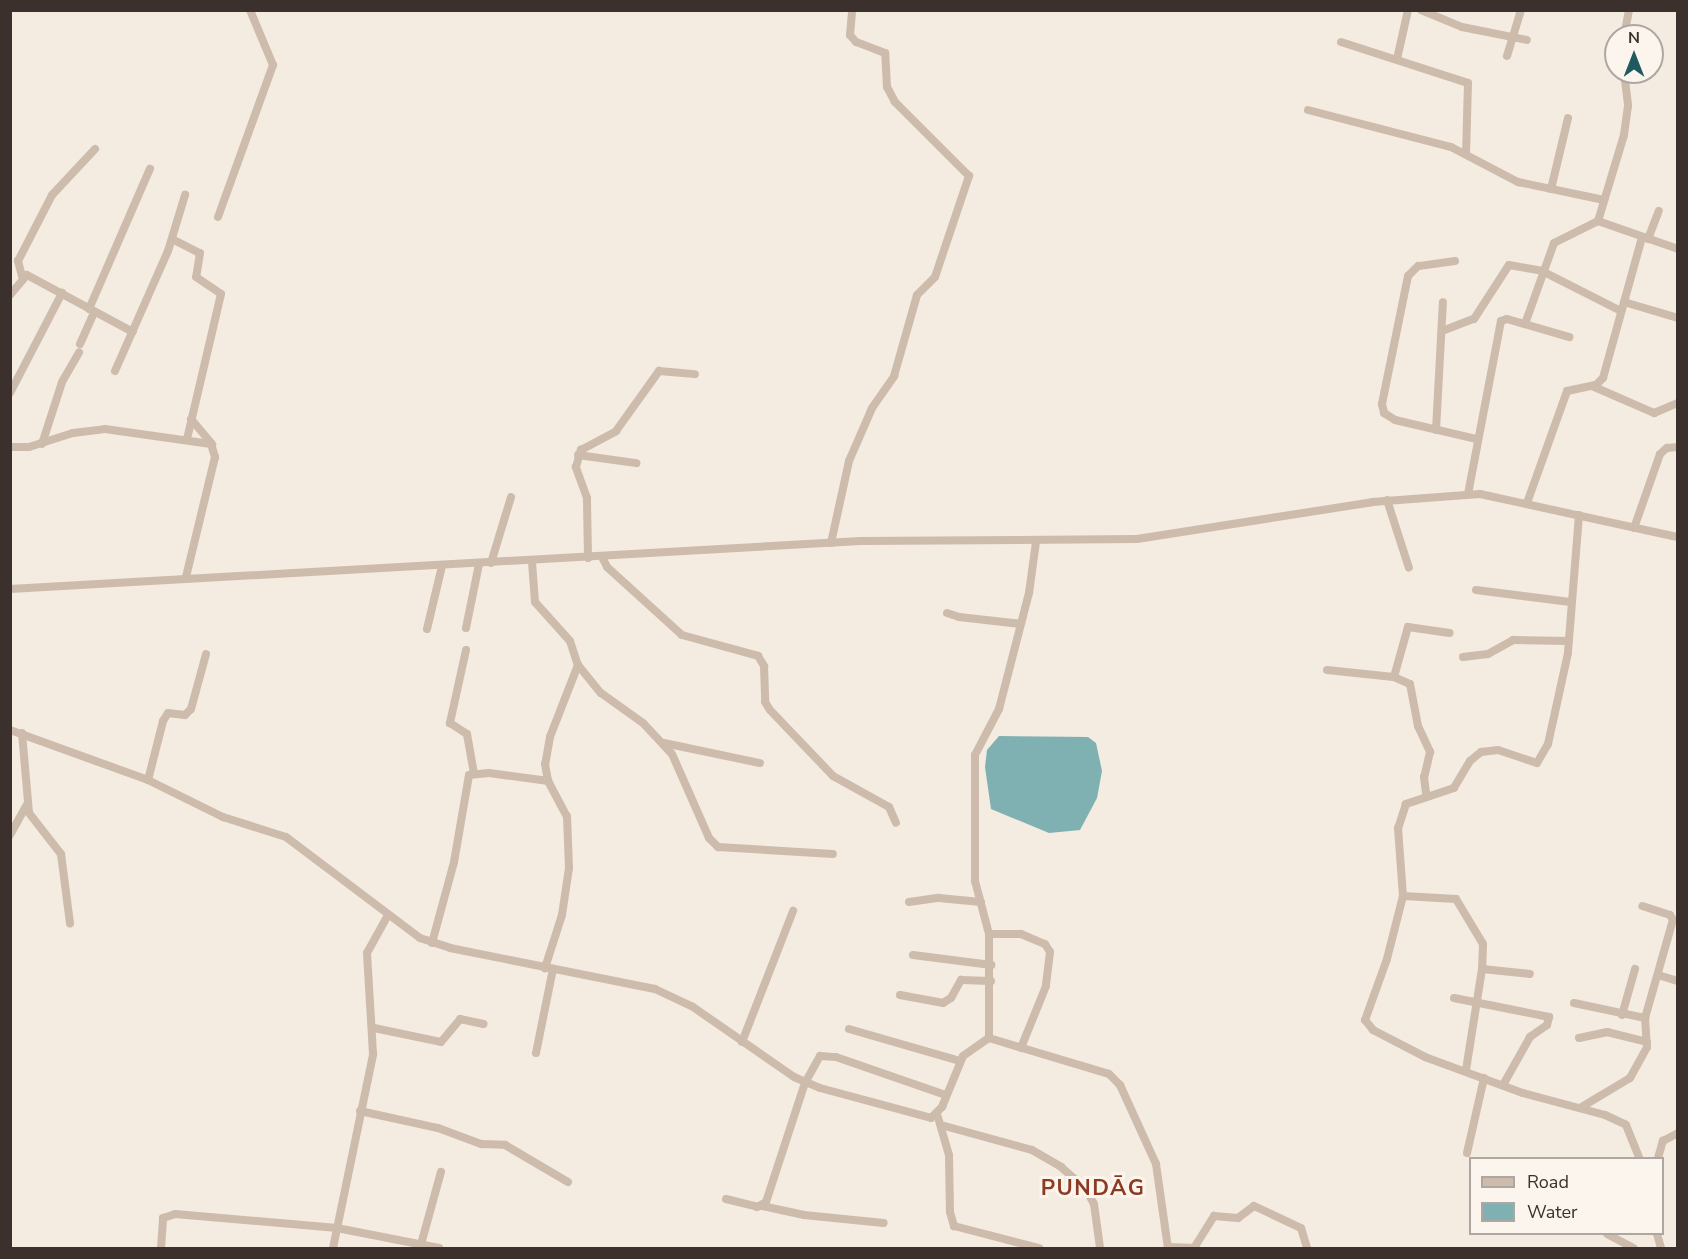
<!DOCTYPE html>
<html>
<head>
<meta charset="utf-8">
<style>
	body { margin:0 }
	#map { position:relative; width:1688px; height:1259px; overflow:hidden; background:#f4ebe1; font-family:"Nunito Sans",sans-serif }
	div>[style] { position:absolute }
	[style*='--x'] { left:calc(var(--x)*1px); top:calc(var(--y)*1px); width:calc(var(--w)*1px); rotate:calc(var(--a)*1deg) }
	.water>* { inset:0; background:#7fb0b2 }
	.minor>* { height:8px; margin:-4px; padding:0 4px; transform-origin:4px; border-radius:4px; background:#cdbbac }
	span { translate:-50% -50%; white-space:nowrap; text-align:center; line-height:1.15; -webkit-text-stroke:6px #fbf5ee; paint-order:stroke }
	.district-label { font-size:22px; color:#8c3b22; font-weight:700; letter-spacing:1.5px }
	.frame { position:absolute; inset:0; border:12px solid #3b302b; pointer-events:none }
	.legend { position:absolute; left:1469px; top:1157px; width:195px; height:78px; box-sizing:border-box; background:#fbf5ee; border:2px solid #aea6a0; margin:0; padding:8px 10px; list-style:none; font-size:18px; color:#3b302b }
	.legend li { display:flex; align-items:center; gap:12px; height:30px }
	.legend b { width:30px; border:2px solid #aea6a0 }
	.north { position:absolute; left:1604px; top:24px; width:60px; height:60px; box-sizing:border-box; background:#fbf5ee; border:2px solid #aea6a0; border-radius:50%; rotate:0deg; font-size:16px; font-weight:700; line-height:24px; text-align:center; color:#3b302b }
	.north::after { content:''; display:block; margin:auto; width:21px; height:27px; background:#1f5a5e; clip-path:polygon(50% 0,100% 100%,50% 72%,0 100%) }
</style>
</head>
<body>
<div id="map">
	<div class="water">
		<i style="clip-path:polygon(999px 736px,1088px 737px,1096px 743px,1102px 771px,1097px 798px,1080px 830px,1049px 833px,991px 809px,985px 767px,987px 750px)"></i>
	</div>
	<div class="minor">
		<i style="--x:1421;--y:10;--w:44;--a:22.5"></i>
		<i style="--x:1462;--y:27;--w:66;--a:11.3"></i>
		<i style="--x:1624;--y:36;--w:26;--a:-79"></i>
		<i style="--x:1341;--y:42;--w:133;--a:17.9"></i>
		<i style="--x:1468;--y:83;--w:71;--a:91.6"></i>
		<i style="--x:1507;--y:56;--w:48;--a:-73.1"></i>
		<i style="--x:1397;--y:59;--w:50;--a:-77.3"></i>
		<i style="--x:1624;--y:72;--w:34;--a:83"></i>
		<i style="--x:1628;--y:106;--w:29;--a:98"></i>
		<i style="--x:1624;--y:135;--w:90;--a:106.8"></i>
		<i style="--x:1598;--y:221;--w:85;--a:19.3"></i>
		<i style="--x:1308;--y:110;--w:148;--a:14.5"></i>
		<i style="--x:1451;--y:147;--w:76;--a:27.6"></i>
		<i style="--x:1518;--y:182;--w:88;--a:11.8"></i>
		<i style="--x:1551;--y:189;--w:73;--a:-76.5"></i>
		<i style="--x:218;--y:217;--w:162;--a:-70.1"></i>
		<i style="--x:273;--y:65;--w:60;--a:-112.7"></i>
		<i style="--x:172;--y:239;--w:31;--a:27"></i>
		<i style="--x:200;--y:253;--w:24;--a:99"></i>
		<i style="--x:196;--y:277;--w:30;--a:34"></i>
		<i style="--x:221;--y:294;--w:149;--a:103.2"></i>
		<i style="--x:1648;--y:239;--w:30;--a:-69"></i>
		<i style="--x:1455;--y:261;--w:37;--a:172"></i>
		<i style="--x:1418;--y:266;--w:14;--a:135"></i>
		<i style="--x:1408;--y:276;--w:131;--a:101.5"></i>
		<i style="--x:1382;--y:404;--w:9;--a:77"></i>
		<i style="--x:1384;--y:413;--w:13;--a:32"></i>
		<i style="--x:1395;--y:420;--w:83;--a:13.2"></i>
		<i style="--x:22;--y:276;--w:16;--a:-105"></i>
		<i style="--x:18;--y:261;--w:74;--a:-62.7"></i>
		<i style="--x:52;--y:195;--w:63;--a:-46.9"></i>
		<i style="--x:10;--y:295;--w:26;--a:-50"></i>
		<i style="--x:27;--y:275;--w:120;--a:28.3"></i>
		<i style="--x:1624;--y:302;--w:56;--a:16.5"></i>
		<i style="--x:89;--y:309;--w:153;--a:-66.5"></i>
		<i style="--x:1525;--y:324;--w:86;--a:-70.3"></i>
		<i style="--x:1554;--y:243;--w:49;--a:-26.6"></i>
		<i style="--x:1442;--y:331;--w:34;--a:-21"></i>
		<i style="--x:1474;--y:319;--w:64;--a:-57.1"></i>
		<i style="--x:1509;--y:265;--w:34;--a:10"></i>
		<i style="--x:1542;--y:271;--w:89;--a:26.9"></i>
		<i style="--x:80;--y:344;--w:35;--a:-66"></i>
		<i style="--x:115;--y:371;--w:131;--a:-66.2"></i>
		<i style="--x:168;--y:251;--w:59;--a:-73.1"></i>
		<i style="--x:1592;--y:386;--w:68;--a:23.5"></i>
		<i style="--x:1654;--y:413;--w:26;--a:-23"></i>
		<i style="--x:10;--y:393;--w:113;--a:-62.5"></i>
		<i style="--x:191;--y:419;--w:33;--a:50"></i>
		<i style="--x:1436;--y:430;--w:128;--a:-86.9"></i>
		<i style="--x:42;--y:444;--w:65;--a:-72.1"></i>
		<i style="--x:62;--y:382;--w:34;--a:-60"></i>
		<i style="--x:10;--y:447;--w:19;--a:0"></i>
		<i style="--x:29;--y:447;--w:46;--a:-17.7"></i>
		<i style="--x:73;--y:433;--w:32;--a:-7"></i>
		<i style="--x:105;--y:429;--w:107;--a:8.1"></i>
		<i style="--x:211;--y:444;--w:14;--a:73"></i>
		<i style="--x:215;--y:457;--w:123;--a:103.6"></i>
		<i style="--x:578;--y:455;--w:59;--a:7.9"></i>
		<i style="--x:1468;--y:494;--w:176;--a:-79.2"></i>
		<i style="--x:1501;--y:321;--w:6;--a:-18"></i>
		<i style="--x:1507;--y:319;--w:65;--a:16.2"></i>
		<i style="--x:1387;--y:500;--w:71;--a:72.1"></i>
		<i style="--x:1527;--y:503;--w:119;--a:-70.3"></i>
		<i style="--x:1567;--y:391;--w:30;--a:-12"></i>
		<i style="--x:1596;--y:385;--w:10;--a:-45"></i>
		<i style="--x:1603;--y:378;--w:146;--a:-74.5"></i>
		<i style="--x:1579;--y:515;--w:138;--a:94.6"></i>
		<i style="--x:1568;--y:653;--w:93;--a:102.4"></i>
		<i style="--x:1548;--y:744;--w:22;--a:120"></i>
		<i style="--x:1537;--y:763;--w:41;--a:-161.6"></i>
		<i style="--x:1498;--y:750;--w:17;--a:173"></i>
		<i style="--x:1481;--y:752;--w:14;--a:141"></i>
		<i style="--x:1470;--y:761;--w:31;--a:121"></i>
		<i style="--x:1454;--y:788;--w:51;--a:161.6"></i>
		<i style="--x:1406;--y:804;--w:25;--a:108"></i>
		<i style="--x:1398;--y:828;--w:68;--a:85.8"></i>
		<i style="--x:1403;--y:896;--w:65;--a:104.3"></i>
		<i style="--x:1387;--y:959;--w:65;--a:109.8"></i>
		<i style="--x:1365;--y:1020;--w:13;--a:51"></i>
		<i style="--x:1373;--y:1030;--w:59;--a:27.4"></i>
		<i style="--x:1425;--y:1057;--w:104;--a:20.2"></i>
		<i style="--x:1523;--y:1093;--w:85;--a:15"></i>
		<i style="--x:1605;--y:1115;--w:23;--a:25"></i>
		<i style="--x:1626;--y:1125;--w:35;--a:68"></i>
		<i style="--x:1634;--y:528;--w:78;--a:-70.6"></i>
		<i style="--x:1660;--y:454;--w:9;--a:-41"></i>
		<i style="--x:1667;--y:448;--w:11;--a:-5"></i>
		<i style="--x:831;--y:543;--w:84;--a:-77.6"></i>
		<i style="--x:849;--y:461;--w:58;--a:-66.5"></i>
		<i style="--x:872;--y:408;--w:39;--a:-55"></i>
		<i style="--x:894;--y:376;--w:84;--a:-74.1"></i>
		<i style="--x:917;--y:295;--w:25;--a:-45"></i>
		<i style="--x:935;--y:277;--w:107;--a:-71.4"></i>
		<i style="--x:969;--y:176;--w:105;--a:-135"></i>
		<i style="--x:895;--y:102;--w:17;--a:-118"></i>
		<i style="--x:887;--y:87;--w:34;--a:-93"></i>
		<i style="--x:885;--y:53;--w:31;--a:-159"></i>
		<i style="--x:856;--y:42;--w:9;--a:-131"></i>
		<i style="--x:850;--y:35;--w:25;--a:-85"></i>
		<i style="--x:602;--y:557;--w:11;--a:63"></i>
		<i style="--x:607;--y:567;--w:101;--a:42.2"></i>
		<i style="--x:682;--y:635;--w:79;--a:15.4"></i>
		<i style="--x:758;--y:656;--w:12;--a:59"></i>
		<i style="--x:764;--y:666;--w:36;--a:88"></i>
		<i style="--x:765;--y:702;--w:9;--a:58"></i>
		<i style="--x:770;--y:710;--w:91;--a:46.3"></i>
		<i style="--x:833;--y:776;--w:64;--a:29"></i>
		<i style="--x:889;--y:807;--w:17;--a:66"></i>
		<i style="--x:588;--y:558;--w:60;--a:-91"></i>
		<i style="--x:587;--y:498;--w:33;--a:-110"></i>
		<i style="--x:576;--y:467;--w:18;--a:-74"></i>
		<i style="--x:581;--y:450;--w:40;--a:-28"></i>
		<i style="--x:616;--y:431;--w:74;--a:-54.4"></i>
		<i style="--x:659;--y:371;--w:36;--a:5"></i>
		<i style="--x:532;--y:562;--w:40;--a:85.7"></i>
		<i style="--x:535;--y:602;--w:52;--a:48.1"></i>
		<i style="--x:570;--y:641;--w:25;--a:72"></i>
		<i style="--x:578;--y:665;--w:77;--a:111.3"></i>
		<i style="--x:550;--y:737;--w:27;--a:100"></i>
		<i style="--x:545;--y:764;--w:17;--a:80"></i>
		<i style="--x:548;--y:781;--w:40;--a:62"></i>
		<i style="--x:567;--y:816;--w:52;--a:87.8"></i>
		<i style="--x:569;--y:868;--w:48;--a:98.5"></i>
		<i style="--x:562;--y:915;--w:56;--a:107.8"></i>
		<i style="--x:491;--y:563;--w:69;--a:-73.1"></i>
		<i style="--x:10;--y:589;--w:852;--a:-3.23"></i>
		<i style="--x:861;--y:541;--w:276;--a:-0.4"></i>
		<i style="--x:1137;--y:539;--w:238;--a:-8.9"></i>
		<i style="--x:1372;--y:502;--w:108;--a:-4.2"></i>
		<i style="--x:1480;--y:494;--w:203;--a:12.3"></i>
		<i style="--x:1476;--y:590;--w:95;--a:7.3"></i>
		<i style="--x:947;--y:613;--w:13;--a:18"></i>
		<i style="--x:959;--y:617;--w:62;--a:6.4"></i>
		<i style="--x:466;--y:628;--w:65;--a:-78.5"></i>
		<i style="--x:427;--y:629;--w:65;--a:-76.6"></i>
		<i style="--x:466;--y:650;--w:75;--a:102.4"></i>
		<i style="--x:450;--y:723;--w:20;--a:33"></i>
		<i style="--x:467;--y:734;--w:40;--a:80"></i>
		<i style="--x:1463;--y:657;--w:25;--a:-7"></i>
		<i style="--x:1488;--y:654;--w:29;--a:-29"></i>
		<i style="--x:1513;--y:640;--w:56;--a:1"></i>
		<i style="--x:578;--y:665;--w:36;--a:51"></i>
		<i style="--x:601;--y:693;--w:52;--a:35.5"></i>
		<i style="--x:643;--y:723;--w:42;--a:46.9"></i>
		<i style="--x:672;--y:754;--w:92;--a:66.2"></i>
		<i style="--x:709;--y:838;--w:13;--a:45"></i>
		<i style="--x:718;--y:847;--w:115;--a:3.5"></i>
		<i style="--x:1327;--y:670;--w:67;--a:6"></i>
		<i style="--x:1394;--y:677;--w:17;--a:24"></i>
		<i style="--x:1410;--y:684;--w:43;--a:79.2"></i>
		<i style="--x:1418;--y:726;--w:29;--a:65"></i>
		<i style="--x:1430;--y:752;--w:26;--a:103"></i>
		<i style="--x:1424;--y:777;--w:17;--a:83"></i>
		<i style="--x:1394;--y:677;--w:52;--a:-74.4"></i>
		<i style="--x:1408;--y:627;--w:42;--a:8.1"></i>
		<i style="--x:10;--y:730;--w:147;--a:19.9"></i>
		<i style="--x:148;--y:780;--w:84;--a:26.3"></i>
		<i style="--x:223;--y:817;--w:66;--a:17.6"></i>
		<i style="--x:286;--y:837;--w:168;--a:37"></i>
		<i style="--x:420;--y:938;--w:32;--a:18"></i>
		<i style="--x:450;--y:948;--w:209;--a:11.3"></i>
		<i style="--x:655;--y:989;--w:42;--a:25.3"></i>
		<i style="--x:693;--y:1007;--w:123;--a:34.7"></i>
		<i style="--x:794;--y:1077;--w:28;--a:23"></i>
		<i style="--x:820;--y:1088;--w:115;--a:15.1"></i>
		<i style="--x:931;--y:1118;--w:16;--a:-45"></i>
		<i style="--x:942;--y:1107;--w:55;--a:-67.6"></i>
		<i style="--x:963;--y:1056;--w:32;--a:-35"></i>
		<i style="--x:989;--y:1038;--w:125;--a:16.7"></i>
		<i style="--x:1109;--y:1074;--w:16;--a:45"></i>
		<i style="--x:1120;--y:1085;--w:87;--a:65.5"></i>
		<i style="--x:1156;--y:1164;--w:85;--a:81.9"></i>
		<i style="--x:22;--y:733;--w:80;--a:85"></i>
		<i style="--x:29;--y:813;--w:52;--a:52"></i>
		<i style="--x:61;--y:854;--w:70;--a:82.6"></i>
		<i style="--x:664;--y:743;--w:98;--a:11.8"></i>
		<i style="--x:148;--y:780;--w:61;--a:-75.7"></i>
		<i style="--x:163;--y:721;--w:9;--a:-58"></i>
		<i style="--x:168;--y:713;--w:17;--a:7"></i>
		<i style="--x:185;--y:715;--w:8;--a:-45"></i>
		<i style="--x:191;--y:709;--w:57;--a:-74.7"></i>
		<i style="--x:10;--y:835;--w:35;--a:-61"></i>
		<i style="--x:1403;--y:896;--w:53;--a:3.2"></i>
		<i style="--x:1456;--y:899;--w:52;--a:59"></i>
		<i style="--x:1483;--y:944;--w:25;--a:92"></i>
		<i style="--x:909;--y:902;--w:30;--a:-8"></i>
		<i style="--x:939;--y:898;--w:42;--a:5.4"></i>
		<i style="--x:989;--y:934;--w:32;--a:0"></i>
		<i style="--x:1021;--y:934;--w:26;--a:23"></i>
		<i style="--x:1045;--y:944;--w:9;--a:58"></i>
		<i style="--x:1050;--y:952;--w:34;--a:97"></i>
		<i style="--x:1046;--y:986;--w:67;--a:112"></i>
		<i style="--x:432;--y:943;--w:84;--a:-74.8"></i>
		<i style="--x:454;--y:862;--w:88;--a:-80.2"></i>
		<i style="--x:469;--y:775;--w:20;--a:-6"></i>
		<i style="--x:489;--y:773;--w:60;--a:7.7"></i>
		<i style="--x:913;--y:955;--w:79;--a:7.3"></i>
		<i style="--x:1658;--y:975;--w:21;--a:17"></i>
		<i style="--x:900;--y:995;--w:44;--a:10.5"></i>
		<i style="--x:943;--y:1003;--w:9;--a:-32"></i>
		<i style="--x:951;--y:998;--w:21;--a:-61"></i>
		<i style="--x:961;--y:980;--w:30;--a:2"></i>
		<i style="--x:1454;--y:998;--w:97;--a:11.3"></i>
		<i style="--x:1549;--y:1017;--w:8;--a:104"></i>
		<i style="--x:1547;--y:1025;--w:21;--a:145"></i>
		<i style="--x:1530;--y:1037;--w:55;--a:119.4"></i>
		<i style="--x:1574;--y:1003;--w:73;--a:11.9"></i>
		<i style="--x:1622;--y:1015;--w:48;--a:-74.2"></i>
		<i style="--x:374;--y:1028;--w:68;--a:11.8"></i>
		<i style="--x:441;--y:1042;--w:30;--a:-50"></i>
		<i style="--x:460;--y:1019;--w:24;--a:12"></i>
		<i style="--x:849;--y:1029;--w:116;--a:16.1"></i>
		<i style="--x:989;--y:1038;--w:104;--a:-90"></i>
		<i style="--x:989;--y:934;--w:55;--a:-104.8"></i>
		<i style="--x:975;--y:881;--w:126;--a:-90"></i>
		<i style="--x:975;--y:755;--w:52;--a:-62.4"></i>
		<i style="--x:999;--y:709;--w:120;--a:-75.5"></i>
		<i style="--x:1029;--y:593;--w:51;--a:-82.2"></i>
		<i style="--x:1579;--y:1038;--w:29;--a:-12"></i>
		<i style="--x:1607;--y:1032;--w:41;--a:14"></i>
		<i style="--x:742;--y:1042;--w:141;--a:-68.7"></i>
		<i style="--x:536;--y:1053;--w:86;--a:-78.6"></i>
		<i style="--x:1466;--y:1070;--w:102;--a:-81"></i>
		<i style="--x:1482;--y:969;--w:48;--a:5.9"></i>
		<i style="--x:1580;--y:1108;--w:58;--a:-31"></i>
		<i style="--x:1630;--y:1078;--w:35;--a:-61"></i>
		<i style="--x:1647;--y:1047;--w:29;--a:-94"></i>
		<i style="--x:1645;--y:1018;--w:102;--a:-74.1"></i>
		<i style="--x:1673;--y:920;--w:6;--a:-121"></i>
		<i style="--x:1670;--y:915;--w:29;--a:-162"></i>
		<i style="--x:360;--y:1111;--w:80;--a:12.3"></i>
		<i style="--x:438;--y:1128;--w:46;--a:20.4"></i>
		<i style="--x:481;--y:1144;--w:24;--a:2"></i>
		<i style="--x:505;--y:1145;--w:73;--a:30.4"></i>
		<i style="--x:937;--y:1114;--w:43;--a:73.7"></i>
		<i style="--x:949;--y:1155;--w:57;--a:89"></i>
		<i style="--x:950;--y:1212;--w:15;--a:74"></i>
		<i style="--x:954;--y:1226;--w:88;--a:14.5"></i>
		<i style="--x:941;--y:1125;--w:94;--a:15.4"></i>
		<i style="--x:1032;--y:1150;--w:34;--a:30"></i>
		<i style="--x:1061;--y:1167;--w:33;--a:41"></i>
		<i style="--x:1086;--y:1189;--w:17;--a:62"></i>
		<i style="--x:1094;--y:1204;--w:44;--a:82.2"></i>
		<i style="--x:1467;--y:1153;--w:77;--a:-77.2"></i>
		<i style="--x:1658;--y:1158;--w:18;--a:-74"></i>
		<i style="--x:1663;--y:1141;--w:17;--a:-28"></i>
		<i style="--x:726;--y:1199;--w:32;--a:14"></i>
		<i style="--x:757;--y:1207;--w:10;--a:-29"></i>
		<i style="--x:766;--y:1202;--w:125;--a:-71.9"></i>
		<i style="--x:805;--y:1083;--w:31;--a:-61"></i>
		<i style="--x:820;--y:1056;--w:16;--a:4"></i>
		<i style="--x:836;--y:1057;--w:116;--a:19.1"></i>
		<i style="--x:762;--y:1206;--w:43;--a:12.1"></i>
		<i style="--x:804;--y:1215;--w:80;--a:5.7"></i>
		<i style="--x:1607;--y:1234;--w:30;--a:28"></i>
		<i style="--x:1657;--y:1234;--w:15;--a:74"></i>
		<i style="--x:1169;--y:1247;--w:27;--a:2"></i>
		<i style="--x:161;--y:1248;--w:30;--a:-86"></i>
		<i style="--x:163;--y:1218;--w:13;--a:-18"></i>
		<i style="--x:175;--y:1214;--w:163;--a:4.9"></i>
		<i style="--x:337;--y:1228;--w:104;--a:11.1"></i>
		<i style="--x:333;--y:1248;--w:198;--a:-78.3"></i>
		<i style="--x:373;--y:1054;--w:101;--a:-93.4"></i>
		<i style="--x:367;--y:953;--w:43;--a:-61.1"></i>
		<i style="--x:420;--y:1248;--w:79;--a:-74.6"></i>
		<i style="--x:1194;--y:1248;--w:38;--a:-58"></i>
		<i style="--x:1214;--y:1216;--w:24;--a:5"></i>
		<i style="--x:1238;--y:1218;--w:20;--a:-37"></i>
		<i style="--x:1254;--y:1206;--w:52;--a:25.1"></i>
		<i style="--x:1301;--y:1228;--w:21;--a:73"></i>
	</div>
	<div class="district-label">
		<span style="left:1093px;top:1189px">PUNDĀG</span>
	</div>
	<div class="frame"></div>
	<ul class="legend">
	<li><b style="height:8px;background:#cdbbac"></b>Road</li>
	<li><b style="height:16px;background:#7fb0b2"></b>Water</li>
	</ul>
	<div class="north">N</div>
</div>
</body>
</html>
